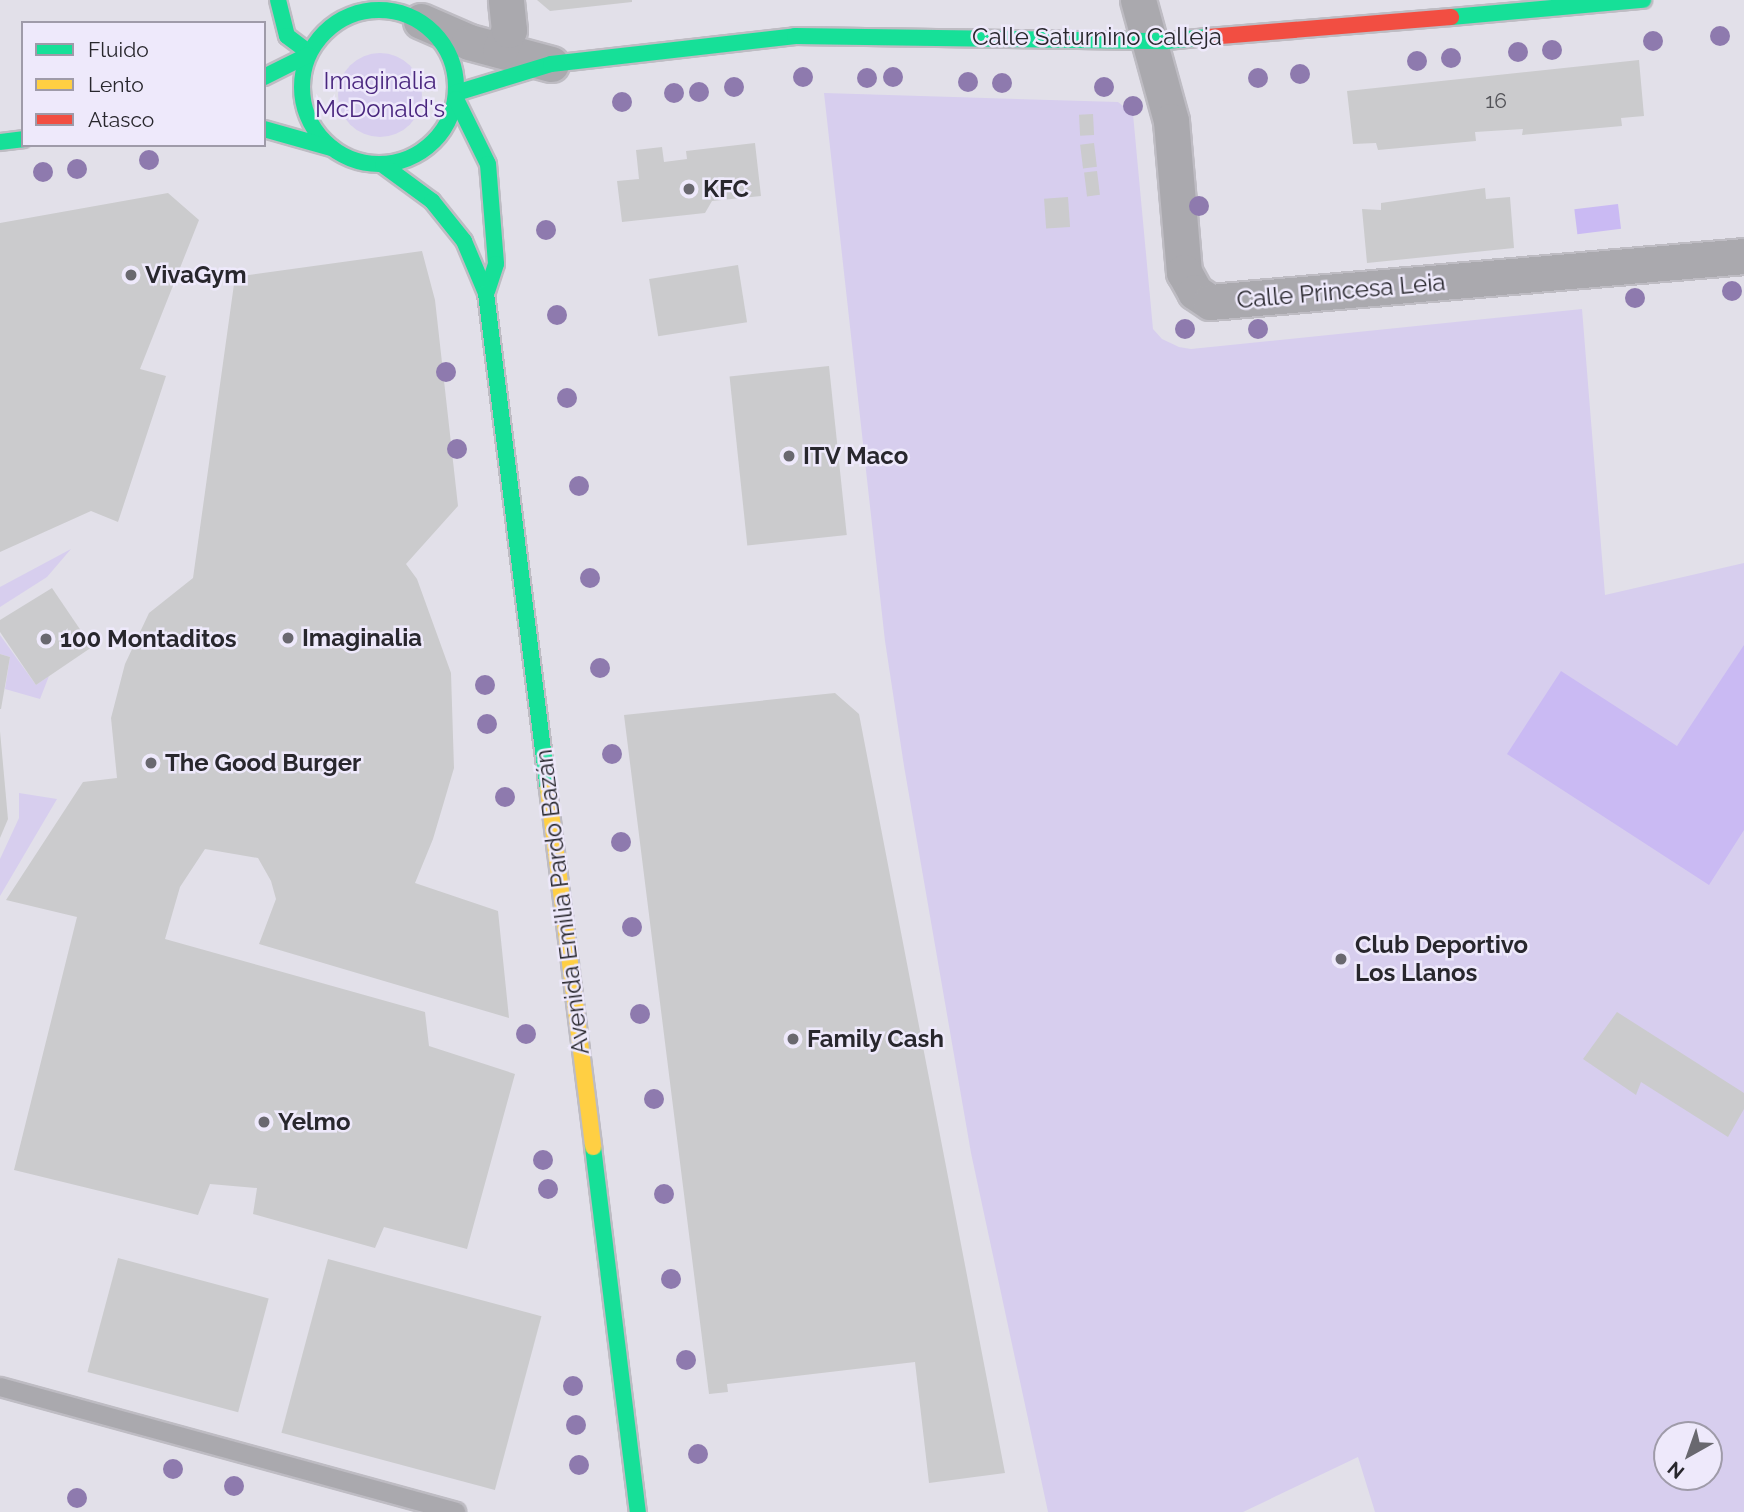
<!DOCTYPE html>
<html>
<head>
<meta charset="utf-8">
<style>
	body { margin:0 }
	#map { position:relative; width:1744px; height:1512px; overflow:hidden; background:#e2e0e9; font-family:Raleway,sans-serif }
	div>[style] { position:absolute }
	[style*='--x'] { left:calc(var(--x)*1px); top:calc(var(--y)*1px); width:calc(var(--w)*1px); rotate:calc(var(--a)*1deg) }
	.green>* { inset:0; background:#d7ceee }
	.round { border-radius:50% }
	.water>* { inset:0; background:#cabaf3; transform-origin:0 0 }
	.building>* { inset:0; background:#cbcbcd; transform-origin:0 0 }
	.roads { filter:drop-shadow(2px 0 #bebcc3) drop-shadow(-2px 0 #bebcc3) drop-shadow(0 2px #bebcc3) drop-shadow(0 -2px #bebcc3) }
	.lane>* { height:18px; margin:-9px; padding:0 9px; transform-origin:9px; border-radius:9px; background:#aaa9ae }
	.street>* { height:35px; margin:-17.5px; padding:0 17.5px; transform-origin:17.5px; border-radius:17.5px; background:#aaa9ae }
	.fast>* { height:16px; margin:-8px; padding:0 8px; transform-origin:8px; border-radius:8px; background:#16e098 }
	.fast>.ring { margin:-8px; padding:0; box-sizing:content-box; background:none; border:16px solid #16e098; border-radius:50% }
	.slow>* { height:16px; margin:-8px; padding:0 8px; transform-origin:8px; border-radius:8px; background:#ffcf43 }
	.jam>* { height:16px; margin:-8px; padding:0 8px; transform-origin:8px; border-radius:8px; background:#f24e42 }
	.trees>* { width:20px; height:20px; margin:-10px; border-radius:50%; background:#8e7aae }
	.dots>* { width:19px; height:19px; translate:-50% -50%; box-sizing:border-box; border:4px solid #eee9fb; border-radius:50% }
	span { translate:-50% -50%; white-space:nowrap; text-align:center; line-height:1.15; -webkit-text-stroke:5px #eee9fb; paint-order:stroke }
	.number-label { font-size:21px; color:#525257 }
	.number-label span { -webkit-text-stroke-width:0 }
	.street-label { font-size:24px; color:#28272d }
	.park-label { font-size:24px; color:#49267e }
	.poi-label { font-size:24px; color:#28272d; font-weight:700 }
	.left { translate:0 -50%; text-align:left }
	.legend { position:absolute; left:21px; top:21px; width:245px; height:126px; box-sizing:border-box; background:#eee9fb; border:2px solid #9f9ba9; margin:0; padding:9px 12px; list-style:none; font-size:21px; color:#28272d }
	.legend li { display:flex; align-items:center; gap:14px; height:35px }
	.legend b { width:35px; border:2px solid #9f9ba9 }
	.north { position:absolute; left:1653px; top:1421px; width:70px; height:70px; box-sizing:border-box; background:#eee9fb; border:2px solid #9f9ba9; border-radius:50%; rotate:220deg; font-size:19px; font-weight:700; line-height:28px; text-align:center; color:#28272d }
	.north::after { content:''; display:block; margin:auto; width:24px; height:32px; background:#69686f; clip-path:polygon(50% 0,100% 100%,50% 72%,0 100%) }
</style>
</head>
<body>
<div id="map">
	<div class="green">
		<i class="round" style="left:338px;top:53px;width:84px;height:84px"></i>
		<i style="clip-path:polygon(evenodd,824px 93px,1118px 102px,1133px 114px,1153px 329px,1162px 339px,1179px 347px,1191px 349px,1582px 309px,1605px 595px,1744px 563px,1744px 1512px,1375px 1512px,1358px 1457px,1243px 1512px,1048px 1512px,971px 1153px,904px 766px,885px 641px,824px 93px,1667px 1435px,1709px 1435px,1709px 1477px,1667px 1477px,1667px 1435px)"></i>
		<i style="clip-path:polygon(71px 549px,47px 577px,0 607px,0 587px)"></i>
		<i style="clip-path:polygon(0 635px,36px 685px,49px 676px,40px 699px,5px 689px,10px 657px,0 654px)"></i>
		<i style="clip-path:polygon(19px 793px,57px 799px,0 896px,0 859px,19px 818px)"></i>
	</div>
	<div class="water">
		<i style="left:1618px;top:204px;width:25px;height:44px;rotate:83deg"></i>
		<i style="clip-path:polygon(1744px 645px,1744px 830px,1709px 885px,1507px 754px,1561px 671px,1677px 746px)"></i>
	</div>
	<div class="building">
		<i style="clip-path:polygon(537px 0,632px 0,632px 2px,550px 11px)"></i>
		<i style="clip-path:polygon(1639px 60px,1644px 116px,1621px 118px,1622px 126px,1522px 135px,1523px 129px,1475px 132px,1476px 141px,1378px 150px,1376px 143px,1353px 144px,1347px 91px)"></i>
		<i style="left:1093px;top:114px;width:21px;height:14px;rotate:87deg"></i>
		<i style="clip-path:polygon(755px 143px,761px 196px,712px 201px,705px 213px,622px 222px,617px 181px,639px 179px,636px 150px,662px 147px,664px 162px,687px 159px,686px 151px)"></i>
		<i style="left:1094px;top:143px;width:24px;height:14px;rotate:83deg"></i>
		<i style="left:1097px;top:171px;width:24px;height:13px;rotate:83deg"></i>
		<i style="clip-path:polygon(1485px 188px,1486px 199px,1510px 197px,1514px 248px,1367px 263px,1362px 209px,1381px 210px,1381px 203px)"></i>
		<i style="clip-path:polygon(168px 193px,199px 220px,140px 369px,166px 376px,118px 522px,91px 511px,0 552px,0 223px)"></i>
		<i style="left:1068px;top:197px;width:30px;height:24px;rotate:86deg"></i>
		<i style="clip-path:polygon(422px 251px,435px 300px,458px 506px,406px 564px,417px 579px,451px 673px,454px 768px,433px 839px,415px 883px,498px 911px,509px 1018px,259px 944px,276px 899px,271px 881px,258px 858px,205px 849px,180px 887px,165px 939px,425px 1012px,429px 1046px,515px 1074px,467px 1249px,384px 1227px,375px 1248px,253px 1214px,257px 1188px,210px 1184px,198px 1215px,14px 1170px,77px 917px,6px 900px,83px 782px,117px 778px,111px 718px,125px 664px,149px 613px,193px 578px,235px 277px)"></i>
		<i style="left:738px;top:265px;width:58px;height:90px;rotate:81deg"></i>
		<i style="left:829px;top:366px;width:170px;height:100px;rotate:84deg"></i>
		<i style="clip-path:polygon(52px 588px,92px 647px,36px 685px,0 632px,0 620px)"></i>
		<i style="clip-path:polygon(0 654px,10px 657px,1px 709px,0 709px)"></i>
		<i style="clip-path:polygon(835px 693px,859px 714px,1005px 1473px,929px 1483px,915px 1362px,727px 1384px,728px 1392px,709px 1394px,624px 715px)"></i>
		<i style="clip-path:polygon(0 731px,8px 819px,0 838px)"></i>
		<i style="clip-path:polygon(1617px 1012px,1744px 1093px,1744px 1109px,1728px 1137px,1641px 1082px,1636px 1095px,1583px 1059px)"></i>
		<i style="left:118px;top:1258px;width:156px;height:118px;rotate:15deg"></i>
		<i style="left:328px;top:1259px;width:221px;height:180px;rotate:15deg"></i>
	</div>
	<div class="roads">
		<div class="lane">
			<i style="--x:0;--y:1387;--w:473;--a:15.3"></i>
		</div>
		<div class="street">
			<i style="--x:1138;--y:0;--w:125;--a:74.7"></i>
			<i style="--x:1171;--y:121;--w:152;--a:85.1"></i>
			<i style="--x:1184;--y:272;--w:23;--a:61"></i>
			<i style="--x:1195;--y:292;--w:18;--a:34"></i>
			<i style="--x:1210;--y:302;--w:536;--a:-4.92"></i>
			<i style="--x:421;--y:21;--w:52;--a:23.6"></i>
			<i style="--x:469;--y:42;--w:85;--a:15"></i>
			<i style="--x:500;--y:50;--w:22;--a:-66"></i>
			<i style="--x:509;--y:30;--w:30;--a:-96"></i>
		</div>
		<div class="fast">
			<i style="--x:278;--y:0;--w:37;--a:76"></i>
			<i style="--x:287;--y:36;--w:26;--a:37"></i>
			<i class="ring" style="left:302px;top:10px;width:138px;height:138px"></i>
			<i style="--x:1451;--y:17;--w:193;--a:-5.1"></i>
			<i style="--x:264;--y:77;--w:49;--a:-26.6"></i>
			<i style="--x:456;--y:93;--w:99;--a:-17"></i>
			<i style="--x:551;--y:64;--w:246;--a:-6.5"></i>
			<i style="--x:795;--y:36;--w:372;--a:0.8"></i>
			<i style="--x:1167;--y:41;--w:41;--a:-5.6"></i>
			<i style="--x:456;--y:99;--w:72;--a:63.8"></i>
			<i style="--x:488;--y:164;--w:100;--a:85.4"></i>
			<i style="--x:496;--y:264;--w:28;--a:108"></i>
			<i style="--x:264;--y:129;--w:70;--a:15.8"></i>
			<i style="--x:0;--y:142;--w:23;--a:-7"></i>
			<i style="--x:383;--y:165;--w:61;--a:36.3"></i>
			<i style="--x:432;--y:201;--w:51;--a:51.3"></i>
			<i style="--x:464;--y:241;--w:56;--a:67.1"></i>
			<i style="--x:486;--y:293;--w:500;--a:82.9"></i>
			<i style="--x:593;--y:1147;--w:368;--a:83"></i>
		</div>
		<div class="slow">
			<i style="--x:548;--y:789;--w:361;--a:82.8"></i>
		</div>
		<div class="jam">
			<i style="--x:1208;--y:37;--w:244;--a:-4.7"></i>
		</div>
	</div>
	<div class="trees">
		<i style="left:1720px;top:36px"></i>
		<i style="left:1653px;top:41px"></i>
		<i style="left:1552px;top:50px"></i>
		<i style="left:1518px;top:52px"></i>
		<i style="left:1451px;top:58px"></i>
		<i style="left:1417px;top:61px"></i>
		<i style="left:1300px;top:74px"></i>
		<i style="left:803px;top:77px"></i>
		<i style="left:893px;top:77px"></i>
		<i style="left:867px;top:78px"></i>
		<i style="left:1258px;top:78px"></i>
		<i style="left:968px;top:82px"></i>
		<i style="left:1002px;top:83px"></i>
		<i style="left:734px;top:87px"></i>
		<i style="left:1104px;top:87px"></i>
		<i style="left:699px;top:92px"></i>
		<i style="left:674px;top:93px"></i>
		<i style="left:622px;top:102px"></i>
		<i style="left:1133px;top:106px"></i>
		<i style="left:149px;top:160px"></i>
		<i style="left:77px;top:169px"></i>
		<i style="left:43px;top:172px"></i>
		<i style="left:1199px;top:206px"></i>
		<i style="left:546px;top:230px"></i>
		<i style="left:1732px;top:291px"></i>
		<i style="left:1635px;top:298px"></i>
		<i style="left:557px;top:315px"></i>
		<i style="left:1185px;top:329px"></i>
		<i style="left:1258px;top:329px"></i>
		<i style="left:446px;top:372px"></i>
		<i style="left:567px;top:398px"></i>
		<i style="left:457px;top:449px"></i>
		<i style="left:579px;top:486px"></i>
		<i style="left:590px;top:578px"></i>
		<i style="left:600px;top:668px"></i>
		<i style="left:485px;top:685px"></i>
		<i style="left:487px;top:724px"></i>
		<i style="left:612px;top:754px"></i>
		<i style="left:505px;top:797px"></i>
		<i style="left:621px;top:842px"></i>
		<i style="left:632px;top:927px"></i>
		<i style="left:640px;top:1014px"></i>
		<i style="left:526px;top:1034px"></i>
		<i style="left:654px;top:1099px"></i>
		<i style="left:543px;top:1160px"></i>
		<i style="left:548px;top:1189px"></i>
		<i style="left:664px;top:1194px"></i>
		<i style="left:671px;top:1279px"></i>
		<i style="left:686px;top:1360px"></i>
		<i style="left:573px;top:1386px"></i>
		<i style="left:576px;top:1425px"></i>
		<i style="left:698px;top:1454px"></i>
		<i style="left:579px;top:1465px"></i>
		<i style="left:173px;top:1469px"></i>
		<i style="left:234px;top:1486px"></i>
		<i style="left:77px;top:1498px"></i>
	</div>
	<div class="dots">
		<i style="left:689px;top:189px;background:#69686f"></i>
		<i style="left:131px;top:275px;background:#69686f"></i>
		<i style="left:789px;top:456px;background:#69686f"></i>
		<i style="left:288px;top:638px;background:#69686f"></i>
		<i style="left:46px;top:639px;background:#69686f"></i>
		<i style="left:151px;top:763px;background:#69686f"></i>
		<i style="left:1341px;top:959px;background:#69686f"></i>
		<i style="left:793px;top:1039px;background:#69686f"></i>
		<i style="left:264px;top:1122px;background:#69686f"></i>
	</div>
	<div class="number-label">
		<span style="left:1496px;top:101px">16</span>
	</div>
	<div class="street-label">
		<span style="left:1097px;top:37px">Calle Saturnino Calleja</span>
		<span style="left:1341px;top:291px;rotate:-5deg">Calle Princesa Leia</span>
		<span style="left:562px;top:902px;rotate:-97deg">Avenida Emilia Pardo Bazán</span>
	</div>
	<div class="park-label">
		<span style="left:380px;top:95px">Imaginalia<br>McDonald's</span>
	</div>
	<div class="poi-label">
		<span class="left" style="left:703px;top:189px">KFC</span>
		<span class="left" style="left:145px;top:275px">VivaGym</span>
		<span class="left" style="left:803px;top:456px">ITV Maco</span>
		<span class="left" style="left:302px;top:638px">Imaginalia</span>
		<span class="left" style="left:60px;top:639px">100 Montaditos</span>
		<span class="left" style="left:165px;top:763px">The Good Burger</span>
		<span class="left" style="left:1355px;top:959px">Club Deportivo<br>Los Llanos</span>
		<span class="left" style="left:807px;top:1039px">Family Cash</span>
		<span class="left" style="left:278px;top:1122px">Yelmo</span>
	</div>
	<ul class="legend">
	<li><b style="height:9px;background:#16e098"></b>Fluido</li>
	<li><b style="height:9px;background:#ffcf43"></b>Lento</li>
	<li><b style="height:9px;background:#f24e42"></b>Atasco</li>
	</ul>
	<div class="north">N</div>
</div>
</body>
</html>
